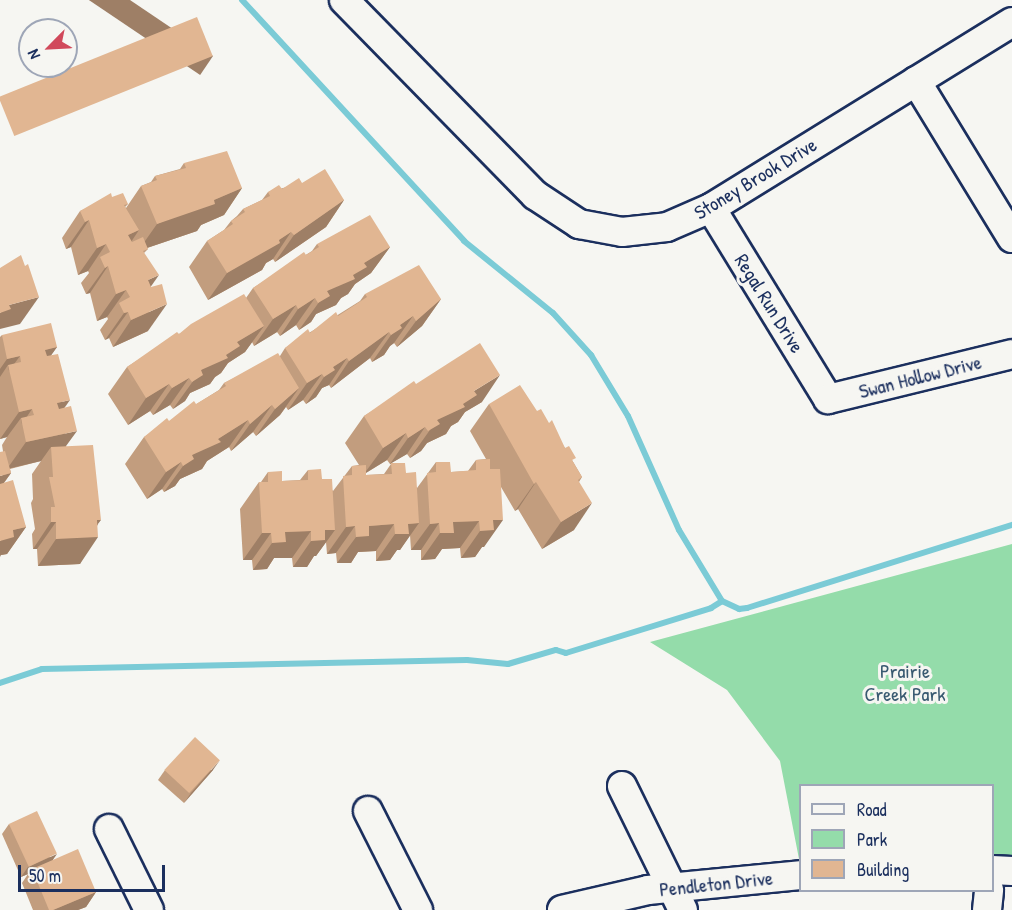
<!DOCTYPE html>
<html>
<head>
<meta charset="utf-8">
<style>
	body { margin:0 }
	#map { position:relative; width:1012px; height:910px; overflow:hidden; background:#f6f6f2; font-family:"Patrick Hand",sans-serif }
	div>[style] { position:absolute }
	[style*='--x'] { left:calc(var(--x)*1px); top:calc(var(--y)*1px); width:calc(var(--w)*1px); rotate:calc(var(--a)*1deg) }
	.green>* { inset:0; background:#94dcaa }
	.stream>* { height:6px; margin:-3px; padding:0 3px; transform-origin:3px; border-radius:3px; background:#7bcbd6 }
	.roads { filter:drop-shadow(2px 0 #1b2f5e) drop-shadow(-2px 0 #1b2f5e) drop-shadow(0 2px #1b2f5e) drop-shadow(0 -2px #1b2f5e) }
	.minor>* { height:28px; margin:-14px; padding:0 14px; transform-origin:14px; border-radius:14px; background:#f6f6f2 }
	.wall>* { inset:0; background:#c29d7e }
	.shaded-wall>* { inset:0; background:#9e7f66; transform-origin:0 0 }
	.building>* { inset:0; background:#e1b692; transform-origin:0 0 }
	span { translate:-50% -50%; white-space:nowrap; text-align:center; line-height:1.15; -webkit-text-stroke:6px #f6f6f2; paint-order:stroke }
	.street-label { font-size:20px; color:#1b2f5e }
	.park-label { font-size:20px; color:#395a71 }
	.legend { position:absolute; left:799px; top:784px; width:195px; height:108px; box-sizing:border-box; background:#f6f6f2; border:2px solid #9ea6b7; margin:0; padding:8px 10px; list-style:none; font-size:18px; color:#1b2f5e }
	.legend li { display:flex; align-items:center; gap:12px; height:30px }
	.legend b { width:30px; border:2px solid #9ea6b7 }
	.north { position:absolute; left:18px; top:18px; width:60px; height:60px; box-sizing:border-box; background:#f6f6f2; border:2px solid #9ea6b7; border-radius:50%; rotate:246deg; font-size:16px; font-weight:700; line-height:24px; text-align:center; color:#1b2f5e }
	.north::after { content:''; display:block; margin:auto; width:21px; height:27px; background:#d1495b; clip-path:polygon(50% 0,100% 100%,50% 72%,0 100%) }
	.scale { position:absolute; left:18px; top:865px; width:147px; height:27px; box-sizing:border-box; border:3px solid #1b2f5e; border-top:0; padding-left:8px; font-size:18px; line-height:21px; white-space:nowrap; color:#1b2f5e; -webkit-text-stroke:4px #f6f6f2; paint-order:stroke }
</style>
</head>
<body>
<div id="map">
	<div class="green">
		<i style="clip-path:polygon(1012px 544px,1012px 857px,993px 857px,992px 786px,800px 786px,799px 859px,780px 761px,727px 690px,650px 642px)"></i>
	</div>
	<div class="stream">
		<i style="--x:242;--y:0;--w:328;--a:47.3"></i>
		<i style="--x:464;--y:241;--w:114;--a:39"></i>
		<i style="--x:553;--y:313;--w:57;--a:47.9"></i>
		<i style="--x:591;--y:355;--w:71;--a:58.8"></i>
		<i style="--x:628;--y:416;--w:125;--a:65.9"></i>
		<i style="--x:679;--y:530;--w:83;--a:58.8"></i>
		<i style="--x:722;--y:601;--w:19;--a:25"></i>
		<i style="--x:739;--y:609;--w:8;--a:-7"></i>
		<i style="--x:747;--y:608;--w:278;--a:-17.4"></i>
		<i style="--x:0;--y:683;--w:44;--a:-18.4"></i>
		<i style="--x:42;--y:669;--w:425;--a:-1.2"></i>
		<i style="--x:467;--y:660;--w:41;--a:5.6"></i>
		<i style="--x:508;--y:664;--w:50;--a:-16.3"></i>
		<i style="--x:556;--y:650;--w:10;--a:17"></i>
		<i style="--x:566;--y:653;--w:152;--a:-17.2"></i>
		<i style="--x:711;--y:608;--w:13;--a:-32"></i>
	</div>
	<div class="roads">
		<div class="minor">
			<i style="--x:344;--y:0;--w:273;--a:45.6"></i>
			<i style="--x:535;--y:195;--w:53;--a:33.4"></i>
			<i style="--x:579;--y:224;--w:44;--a:10.5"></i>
			<i style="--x:622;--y:232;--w:45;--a:-6.3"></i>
			<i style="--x:667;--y:227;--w:48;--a:-23.4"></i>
			<i style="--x:711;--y:208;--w:354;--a:-31.7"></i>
			<i style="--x:916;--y:81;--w:184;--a:58.6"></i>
			<i style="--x:711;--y:208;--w:224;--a:58.5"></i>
			<i style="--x:828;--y:399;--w:189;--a:-13.7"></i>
			<i style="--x:622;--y:786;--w:138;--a:63.8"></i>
			<i style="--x:368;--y:811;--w:111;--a:63.2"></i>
			<i style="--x:109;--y:829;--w:90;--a:63.7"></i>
			<i style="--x:992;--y:870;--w:20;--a:3"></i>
			<i style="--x:562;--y:910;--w:88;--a:-13.1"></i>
			<i style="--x:648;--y:890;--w:153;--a:-5.6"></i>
			<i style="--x:987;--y:910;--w:20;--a:-84"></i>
		</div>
	</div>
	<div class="wall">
		<i style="clip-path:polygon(184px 163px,242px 188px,224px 215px,201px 225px,197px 231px,147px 248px,148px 249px,144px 253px,150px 287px,148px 331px,113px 347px,109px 338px,105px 340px,100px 330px,108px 319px,107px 317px,97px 321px,90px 293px,86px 294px,81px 283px,89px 273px,88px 271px,78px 275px,71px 247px,66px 249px,62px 238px,80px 211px,112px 197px,128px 204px,125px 207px,126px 208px,141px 186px,151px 182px,155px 176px,180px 169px)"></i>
		<i style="clip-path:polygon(302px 183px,344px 200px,326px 227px,275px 262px,273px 259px,266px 263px,262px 270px,208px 300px,189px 267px,207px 241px,224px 230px,231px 221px,237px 216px,243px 209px,262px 200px,268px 192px)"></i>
		<i style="clip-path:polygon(317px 244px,390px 247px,371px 273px,355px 284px,348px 294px,341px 298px,336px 305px,316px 314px,311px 322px,299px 330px,296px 325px,280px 336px,277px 332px,254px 346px,252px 342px,245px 352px,228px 363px,221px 373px,215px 377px,210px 384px,190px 393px,185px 401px,173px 409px,170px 405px,153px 415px,150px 411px,128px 425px,108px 394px,127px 367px,179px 334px,246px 298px,253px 288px,312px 251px)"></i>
		<i style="clip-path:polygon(365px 294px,441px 299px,422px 326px,397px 347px,394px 343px,390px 346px,384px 355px,372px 362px,370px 358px,331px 388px,329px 385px,322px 388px,316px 397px,306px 404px,303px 400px,288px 410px,286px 407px,280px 415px,256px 436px,253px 432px,231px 451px,229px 447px,207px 461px,202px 469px,180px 479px,175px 486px,164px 492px,162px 489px,147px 499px,125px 464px,144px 437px,219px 390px,224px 383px,280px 356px,285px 348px,360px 301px)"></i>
		<i style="clip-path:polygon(2px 335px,57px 347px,51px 355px,64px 408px,66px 446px,98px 524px,80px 564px,38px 566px,37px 549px,33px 549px,32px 534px,35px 529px,31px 503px,33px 499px,32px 474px,41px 461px,10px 469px,11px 473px,4px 483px,26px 527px,7px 554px,1px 555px,3px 451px,2px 445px,7px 437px,0 439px,0 337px)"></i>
		<i style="clip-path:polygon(evenodd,416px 384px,482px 402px,465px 412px,458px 422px,451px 426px,446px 434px,427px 443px,421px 451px,410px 458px,407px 454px,391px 463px,406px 473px,417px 488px,436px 462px,451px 472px,468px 471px,476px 460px,486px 459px,470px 431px,489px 404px,537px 411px,565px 448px,582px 477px,579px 482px,574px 530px,542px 549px,518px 509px,515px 511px,501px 487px,484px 547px,482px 547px,475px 557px,461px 558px,460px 548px,442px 549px,435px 559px,421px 560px,421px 550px,411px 550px,410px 535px,400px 550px,397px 550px,390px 560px,376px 561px,376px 551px,358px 552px,351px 563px,337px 563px,336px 553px,327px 554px,326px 542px,316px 556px,314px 556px,307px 567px,293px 567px,292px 558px,274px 558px,267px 569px,253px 570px,252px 560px,243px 560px,240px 509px,259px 482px,261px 482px,268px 472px,282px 481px,300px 480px,308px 470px,322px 479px,333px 491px,352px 466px,359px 465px,345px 443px,364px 416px,416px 384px,387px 460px,390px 464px,391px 464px,384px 474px,366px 475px,366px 473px,387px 460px)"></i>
		<i style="clip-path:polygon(165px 770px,213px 770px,184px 803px,158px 780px)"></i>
		<i style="clip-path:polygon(9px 824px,53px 860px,96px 892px,86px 907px,78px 910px,33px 910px,22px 883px,28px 874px,21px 877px,2px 834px)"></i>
	</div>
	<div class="shaded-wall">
		<i style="left:213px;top:56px;width:23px;height:231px;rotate:124deg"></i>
		<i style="clip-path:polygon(242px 188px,224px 215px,201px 225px,197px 231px,138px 251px,157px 224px)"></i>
		<i style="clip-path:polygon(344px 200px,326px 227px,275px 262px,294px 235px)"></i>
		<i style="clip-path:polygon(89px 220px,71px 247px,66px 249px,85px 222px)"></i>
		<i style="clip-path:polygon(139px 230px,121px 257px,128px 235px)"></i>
		<i style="clip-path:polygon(291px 232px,273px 259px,266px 263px,262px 270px,208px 300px,227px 273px)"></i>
		<i style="clip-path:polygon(106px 244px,88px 271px,78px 275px,97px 248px)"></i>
		<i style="clip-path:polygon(390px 247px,371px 273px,355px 284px,348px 294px,341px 298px,336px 305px,316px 314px,311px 322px,299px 330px,327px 291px,353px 275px,364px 263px)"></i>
		<i style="clip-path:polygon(108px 266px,90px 293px,86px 294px,105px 268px)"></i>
		<i style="clip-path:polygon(159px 275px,140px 302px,148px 280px)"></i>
		<i style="clip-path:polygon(126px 290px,107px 317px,97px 321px,116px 294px)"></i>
		<i style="clip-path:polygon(39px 297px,20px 324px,0 329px,0 313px,9px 305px)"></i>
		<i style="clip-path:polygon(315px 298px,296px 325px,280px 336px,298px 309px)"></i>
		<i style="clip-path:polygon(441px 299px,422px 326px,397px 347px,416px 321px)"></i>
		<i style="clip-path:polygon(167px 304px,148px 331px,113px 347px,131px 320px)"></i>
		<i style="clip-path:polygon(296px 305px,277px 332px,254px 346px,273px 319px)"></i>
		<i style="clip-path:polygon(128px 312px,109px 338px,105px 340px,124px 313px)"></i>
		<i style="clip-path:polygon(413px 316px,394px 343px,390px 346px,384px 355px,372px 362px,391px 335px,400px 325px)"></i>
		<i style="clip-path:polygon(264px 326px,245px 352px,228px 363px,221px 373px,215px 377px,210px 384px,190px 393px,185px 401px,173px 409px,201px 370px,237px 342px)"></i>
		<i style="clip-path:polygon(389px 332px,370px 358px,331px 388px,349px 361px)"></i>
		<i style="clip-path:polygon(57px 347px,38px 374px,45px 350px)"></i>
		<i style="clip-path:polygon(20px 356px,9px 371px,8px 365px,0 377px,0 369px,7px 359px)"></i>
		<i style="clip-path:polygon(347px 358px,329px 385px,322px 388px,316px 397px,306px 404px,324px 377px,333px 367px)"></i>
		<i style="clip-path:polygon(322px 374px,303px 400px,288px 410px,307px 383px)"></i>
		<i style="clip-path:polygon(500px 375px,482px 402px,465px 412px,458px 422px,451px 426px,446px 434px,427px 443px,421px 451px,410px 458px,437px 420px,474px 391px)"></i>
		<i style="clip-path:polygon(189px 378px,170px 405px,153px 415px,172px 388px)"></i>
		<i style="clip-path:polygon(169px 384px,150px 411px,128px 425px,146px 398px)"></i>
		<i style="clip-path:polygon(299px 388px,280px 415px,256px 436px,275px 409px)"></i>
		<i style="clip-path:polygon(70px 400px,51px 427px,57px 403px)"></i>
		<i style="clip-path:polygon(272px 405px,253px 432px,231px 451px,250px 424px)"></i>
		<i style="clip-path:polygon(32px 409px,22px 424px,21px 418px,7px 437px,0 439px,19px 412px)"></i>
		<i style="clip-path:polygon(248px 420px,229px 447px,207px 461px,202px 469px,180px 479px,175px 486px,164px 492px,183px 466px,192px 455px)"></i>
		<i style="clip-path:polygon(425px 427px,407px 454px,390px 464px,408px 438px)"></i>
		<i style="clip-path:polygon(77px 431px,58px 457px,51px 447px,41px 461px,7px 469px,26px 442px)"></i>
		<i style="clip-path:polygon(406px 433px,387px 460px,364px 474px,383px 448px)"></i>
		<i style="clip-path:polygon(181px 462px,162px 489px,147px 499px,166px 472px)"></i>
		<i style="clip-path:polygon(11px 473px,0 488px,0 476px)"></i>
		<i style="clip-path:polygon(536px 482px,518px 509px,515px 511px,534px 484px)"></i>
		<i style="clip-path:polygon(592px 503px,574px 530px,542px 549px,561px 522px)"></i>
		<i style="clip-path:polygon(97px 520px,101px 520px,88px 537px,98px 537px,80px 564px,38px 566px,56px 539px)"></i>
		<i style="clip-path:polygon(493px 520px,503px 520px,484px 547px,482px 547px,475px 557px,461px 558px,480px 531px)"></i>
		<i style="clip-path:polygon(479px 521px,460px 548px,442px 549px,435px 559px,421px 560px,440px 533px,453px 522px)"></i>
		<i style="clip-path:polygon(51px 522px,56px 522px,37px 549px,33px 549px)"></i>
		<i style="clip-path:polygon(419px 523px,400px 550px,397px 550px,390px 560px,376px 561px,395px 534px,408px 524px)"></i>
		<i style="clip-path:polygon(439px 523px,421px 550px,411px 550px,430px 524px)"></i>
		<i style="clip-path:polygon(394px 524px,376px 551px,358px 552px,351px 563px,337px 563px,356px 537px,369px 526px)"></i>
		<i style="clip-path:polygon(355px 526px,336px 553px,327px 554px,346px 527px)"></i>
		<i style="clip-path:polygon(26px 527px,7px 554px,1px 555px,0 557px,0 541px,13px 530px)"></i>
		<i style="clip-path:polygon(325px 530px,335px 530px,316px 556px,314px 556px,307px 567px,293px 567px,311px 541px)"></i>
		<i style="clip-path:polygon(311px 531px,292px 558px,274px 558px,267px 569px,253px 570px,272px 543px,285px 532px)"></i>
		<i style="clip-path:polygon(262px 533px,271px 533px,252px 560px,243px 560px)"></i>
		<i style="clip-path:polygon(220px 760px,213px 770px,184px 803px,191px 793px)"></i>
		<i style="clip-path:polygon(57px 854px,50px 864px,32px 869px,28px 874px,21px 877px,28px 867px)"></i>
		<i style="clip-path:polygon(96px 892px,86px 907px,78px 910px,53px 910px)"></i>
	</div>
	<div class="building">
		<i style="left:197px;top:17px;width:42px;height:214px;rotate:68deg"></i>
		<i style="clip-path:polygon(227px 151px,242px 188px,214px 200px,215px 204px,157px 224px,141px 186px,157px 180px,155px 176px,186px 168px,184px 163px)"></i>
		<i style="clip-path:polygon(325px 169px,344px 200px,294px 235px,291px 232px,279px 240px,280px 243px,227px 273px,207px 241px,233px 224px,231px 221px,245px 212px,243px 209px,270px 196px,268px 192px,279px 185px,282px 189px,299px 178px,302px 183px)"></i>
		<i style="clip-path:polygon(111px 193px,112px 197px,123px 193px,128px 204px,124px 205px,139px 230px,128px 235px,132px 242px,143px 237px,148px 249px,143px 251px,159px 275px,148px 280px,151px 287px,162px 284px,167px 304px,131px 320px,128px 312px,124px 313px,119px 303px,130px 297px,126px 290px,116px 294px,108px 266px,105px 268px,100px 257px,110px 252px,106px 244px,97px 248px,89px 220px,85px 222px,80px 211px)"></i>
		<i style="clip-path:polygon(370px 215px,390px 247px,364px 263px,367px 267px,353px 275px,355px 279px,327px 291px,330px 296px,318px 303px,315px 298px,298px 309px,296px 305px,273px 319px,253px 288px,304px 252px,306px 255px,319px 247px,317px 244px)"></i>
		<i style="clip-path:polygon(21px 255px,25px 266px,28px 264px,39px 297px,9px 305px,11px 309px,0 313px,0 268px)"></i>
		<i style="clip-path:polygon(419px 265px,441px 299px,416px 321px,413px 316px,400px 325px,402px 328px,391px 335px,389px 332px,349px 361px,347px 358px,333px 367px,335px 370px,324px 377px,322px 374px,307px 383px,285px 348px,308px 329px,310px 333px,336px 312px,338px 316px,367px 297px,365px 294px)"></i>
		<i style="clip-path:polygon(244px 294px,264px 326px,237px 342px,240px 346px,226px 355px,228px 358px,201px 370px,203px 375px,192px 382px,189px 378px,172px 388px,169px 384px,146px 398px,127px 367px,177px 332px,179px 334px,191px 324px)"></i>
		<i style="clip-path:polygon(51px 323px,57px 347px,45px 350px,47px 356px,58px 354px,70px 400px,57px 403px,59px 409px,71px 406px,77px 431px,26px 442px,21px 418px,34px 415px,32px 409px,19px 412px,8px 365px,21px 362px,20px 356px,7px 359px,2px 335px)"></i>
		<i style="clip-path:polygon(480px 343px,500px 375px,474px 391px,477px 395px,463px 404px,465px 407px,437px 420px,440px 424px,428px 431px,425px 427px,408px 438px,406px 433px,383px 448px,364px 416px,414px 381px,416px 384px)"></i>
		<i style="clip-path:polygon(278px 353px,299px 388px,275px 409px,272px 405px,250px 424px,248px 420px,218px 439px,221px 442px,192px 455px,194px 459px,183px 466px,181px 462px,166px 472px,144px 437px,167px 418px,169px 421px,194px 401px,196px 404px,226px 386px,224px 383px)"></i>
		<i style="clip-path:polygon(520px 385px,537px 411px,541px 409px,549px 423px,552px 420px,565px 448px,569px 446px,576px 458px,572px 460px,582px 477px,578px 480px,592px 503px,561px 522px,536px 482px,534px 484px,489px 404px)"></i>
		<i style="clip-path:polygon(93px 445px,101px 520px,97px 520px,98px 537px,56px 539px,56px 522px,51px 522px,51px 507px,55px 507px,49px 477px,53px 477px,51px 447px)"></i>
		<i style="clip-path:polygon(5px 451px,11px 473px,0 476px,0 452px)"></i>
		<i style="clip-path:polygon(490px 459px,490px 469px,500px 469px,503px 520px,493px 520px,494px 530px,480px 531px,479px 521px,453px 522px,454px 533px,440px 533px,439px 523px,430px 524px,427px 473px,436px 472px,436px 462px,450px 462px,451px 472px,476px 470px,476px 460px)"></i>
		<i style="clip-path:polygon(391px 463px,405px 463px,406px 473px,416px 472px,419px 523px,408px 524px,409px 534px,395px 534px,394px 524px,369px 526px,369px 536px,356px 537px,355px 526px,346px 527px,343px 476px,352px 475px,352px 466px,366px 465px,366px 475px,392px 474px)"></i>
		<i style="clip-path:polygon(321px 469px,322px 479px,332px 479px,335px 530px,325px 530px,325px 540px,311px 541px,311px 531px,285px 532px,286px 542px,272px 543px,271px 533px,262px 533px,259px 482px,268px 482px,268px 472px,282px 471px,282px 481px,308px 480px,308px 470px)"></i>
		<i style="clip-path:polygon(13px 480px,26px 527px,13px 530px,14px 537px,0 541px,0 483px,0 484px)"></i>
		<i style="left:195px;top:737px;width:34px;height:45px;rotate:43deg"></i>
		<i style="left:37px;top:811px;width:47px;height:31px;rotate:65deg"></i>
		<i style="clip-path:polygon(78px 849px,96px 892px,53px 910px,49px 910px,32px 869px)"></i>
	</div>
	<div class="street-label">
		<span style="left:755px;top:178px;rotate:-31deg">Stoney Brook Drive</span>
		<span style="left:770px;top:303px;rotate:58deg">Regal Run Drive</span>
		<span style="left:920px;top:376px;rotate:-14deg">Swan Hollow Drive</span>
		<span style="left:716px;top:883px;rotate:-6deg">Pendleton Drive</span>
	</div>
	<div class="park-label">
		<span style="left:905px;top:682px">Prairie<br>Creek Park</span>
	</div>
	<ul class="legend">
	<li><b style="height:8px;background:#f6f6f2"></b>Road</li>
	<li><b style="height:16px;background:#94dcaa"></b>Park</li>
	<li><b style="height:16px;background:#e1b692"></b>Building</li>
	</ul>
	<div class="north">N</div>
	<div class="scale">50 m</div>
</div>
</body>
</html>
